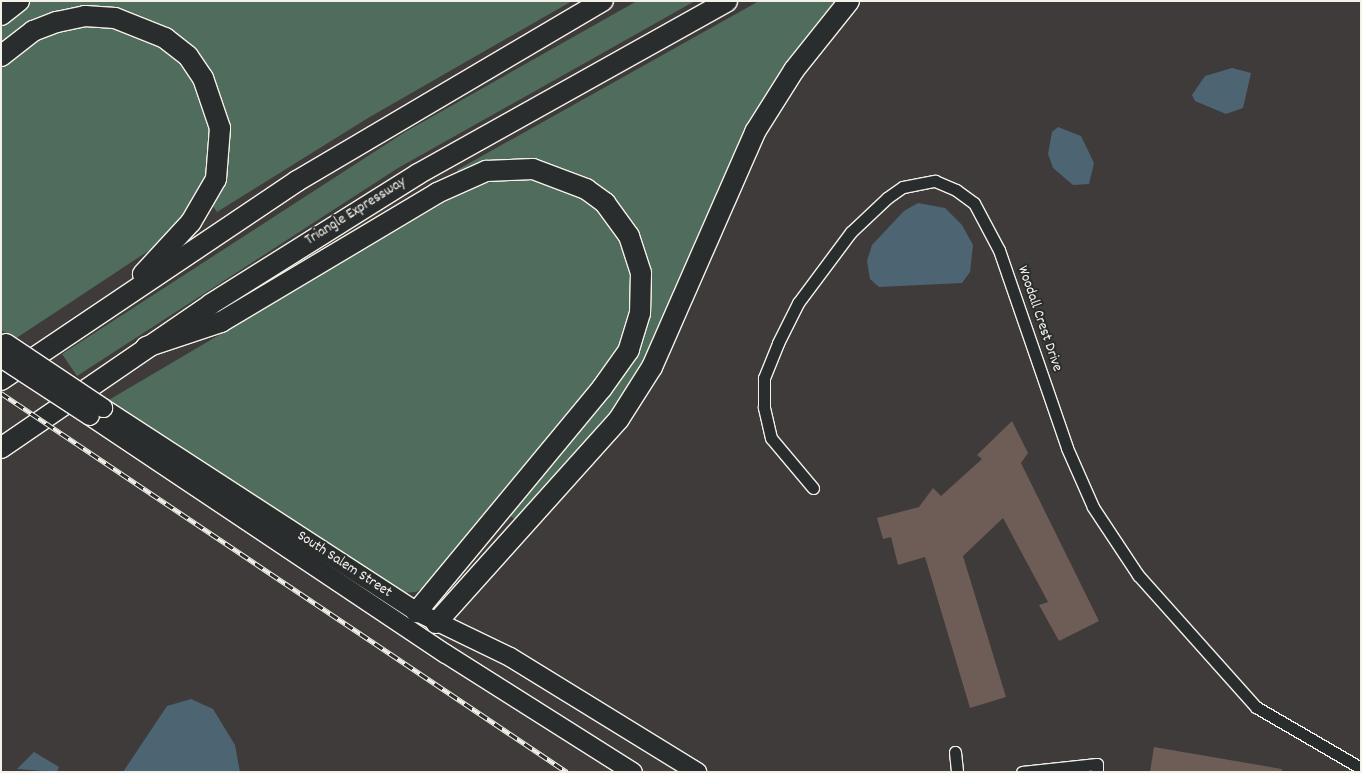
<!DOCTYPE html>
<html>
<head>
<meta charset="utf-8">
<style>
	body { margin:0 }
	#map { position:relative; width:1362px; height:773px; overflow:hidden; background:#3e3b3a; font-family:Dekko,sans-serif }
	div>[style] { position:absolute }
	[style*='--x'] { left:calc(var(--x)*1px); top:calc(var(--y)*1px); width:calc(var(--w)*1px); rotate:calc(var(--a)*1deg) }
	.green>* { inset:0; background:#506c5c }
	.water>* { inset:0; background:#4d6572 }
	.building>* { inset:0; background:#6e5c56 }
	.roads { filter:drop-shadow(1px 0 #f4f1e8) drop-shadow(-1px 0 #f4f1e8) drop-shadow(0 1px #f4f1e8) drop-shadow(0 -1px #f4f1e8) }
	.street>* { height:11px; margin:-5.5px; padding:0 5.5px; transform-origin:5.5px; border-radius:5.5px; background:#2a2d2e }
	.primary>* { height:18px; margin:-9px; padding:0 9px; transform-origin:9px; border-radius:9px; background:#2a2d2e }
	.highway>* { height:20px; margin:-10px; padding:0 10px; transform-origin:10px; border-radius:10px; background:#2a2d2e }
	.rail>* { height:5px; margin-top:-2.5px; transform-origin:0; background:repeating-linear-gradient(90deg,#2a2d2e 0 9px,#f4f1e8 0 18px); box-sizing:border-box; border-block:1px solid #f4f1e8 }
	.bridges { filter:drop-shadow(1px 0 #f4f1e8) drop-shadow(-1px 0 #f4f1e8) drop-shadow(0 1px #f4f1e8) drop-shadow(0 -1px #f4f1e8) }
	.primary-bridge>* { height:18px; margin:-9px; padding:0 9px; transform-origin:9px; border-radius:9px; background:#2a2d2e }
	span { translate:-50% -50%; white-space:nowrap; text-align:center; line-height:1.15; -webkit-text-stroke:4px #2a2d2e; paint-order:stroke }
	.street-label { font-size:15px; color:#f4f1e8 }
	.frame { position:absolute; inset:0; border:2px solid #f4f1e8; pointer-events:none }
</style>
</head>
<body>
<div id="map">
	<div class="green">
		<i style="clip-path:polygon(30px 1px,572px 1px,368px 118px,217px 212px,212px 205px,226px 126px,169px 32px,117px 11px,1px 46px,1px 23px)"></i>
		<i style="clip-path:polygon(637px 1px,695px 1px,398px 168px,77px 376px,62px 354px,405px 132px)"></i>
		<i style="clip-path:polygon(759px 1px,842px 1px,705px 234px,626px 399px,517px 521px,509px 515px,611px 388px,647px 268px,587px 180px,545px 163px,458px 173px,457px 170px)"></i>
		<i style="clip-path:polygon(112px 23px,163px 43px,198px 80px,214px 129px,209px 179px,171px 236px,15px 339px,1px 330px,1px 66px,13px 53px,58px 28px)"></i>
		<i style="clip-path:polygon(515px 179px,543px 182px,571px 192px,598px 207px,616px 228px,637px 285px,624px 347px,432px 582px,416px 592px,401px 593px,107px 401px,450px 199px,486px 183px)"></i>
	</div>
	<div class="water">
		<i style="clip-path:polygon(1232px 68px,1251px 73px,1243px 108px,1226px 114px,1195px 101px,1192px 95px,1205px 76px)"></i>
		<i style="clip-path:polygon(1058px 127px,1081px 136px,1094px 163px,1089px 184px,1073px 185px,1053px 168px,1048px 154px,1052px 132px)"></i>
		<i style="clip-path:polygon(918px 203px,945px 208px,962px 225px,973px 245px,970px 272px,962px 283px,879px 287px,870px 279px,867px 261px,872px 245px,904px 211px)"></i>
		<i style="clip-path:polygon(191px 699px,213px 709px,235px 745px,240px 772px,123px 772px,167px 706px)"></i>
		<i style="clip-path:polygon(34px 752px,59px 767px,57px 772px,17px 769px)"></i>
	</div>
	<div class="building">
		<i style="clip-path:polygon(1012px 421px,1028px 453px,1021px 463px,1099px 621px,1059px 641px,1039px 605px,1048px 602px,1003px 518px,963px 556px,1006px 697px,970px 708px,925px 557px,898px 565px,891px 537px,883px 539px,877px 518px,919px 507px,933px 488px,941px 496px,982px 459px,977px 455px)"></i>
		<i style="clip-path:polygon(1154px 747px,1282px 769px,1281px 772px,1150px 772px)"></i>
	</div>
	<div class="roads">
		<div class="street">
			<i style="--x:813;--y:488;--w:65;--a:-130"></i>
			<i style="--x:771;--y:438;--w:32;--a:-103"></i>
			<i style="--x:764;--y:407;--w:29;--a:-90"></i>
			<i style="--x:764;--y:378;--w:38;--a:-68"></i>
			<i style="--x:778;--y:343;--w:45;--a:-63.4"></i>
			<i style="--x:798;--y:303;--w:89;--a:-53.3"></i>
			<i style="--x:851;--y:232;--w:50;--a:-43.4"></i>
			<i style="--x:887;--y:198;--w:19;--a:-35"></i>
			<i style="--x:903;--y:187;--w:33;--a:-11"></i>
			<i style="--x:935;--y:181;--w:23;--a:23"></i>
			<i style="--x:956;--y:190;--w:22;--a:36"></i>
			<i style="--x:974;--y:203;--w:53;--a:62"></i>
			<i style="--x:999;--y:250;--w:209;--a:71"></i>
			<i style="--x:1067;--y:448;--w:64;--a:66.2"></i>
			<i style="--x:1093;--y:507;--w:82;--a:56.5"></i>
			<i style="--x:1138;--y:575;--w:177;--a:48.2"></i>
			<i style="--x:1256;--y:707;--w:121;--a:30.2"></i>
			<i style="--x:955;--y:752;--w:20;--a:84"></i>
			<i style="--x:1022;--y:772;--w:75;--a:-6.1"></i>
			<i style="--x:1097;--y:764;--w:8;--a:90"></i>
		</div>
		<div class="primary">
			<i style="--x:103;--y:408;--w:374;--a:33"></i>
			<i style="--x:417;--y:612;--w:103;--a:25.8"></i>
			<i style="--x:510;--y:657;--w:220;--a:31.6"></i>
			<i style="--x:90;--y:416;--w:428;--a:33.8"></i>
			<i style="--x:446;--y:654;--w:221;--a:32.3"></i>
		</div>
		<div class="highway">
			<i style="--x:1;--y:15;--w:23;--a:-38"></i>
			<i style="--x:1;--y:56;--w:41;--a:-38"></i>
			<i style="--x:33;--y:31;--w:26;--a:-21"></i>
			<i style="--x:57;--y:22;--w:29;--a:-12"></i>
			<i style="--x:85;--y:16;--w:30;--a:4"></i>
			<i style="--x:115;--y:18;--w:54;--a:21.8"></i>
			<i style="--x:165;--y:38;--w:29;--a:38"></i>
			<i style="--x:188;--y:56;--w:27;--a:56"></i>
			<i style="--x:203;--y:78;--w:53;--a:71.2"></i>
			<i style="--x:220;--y:128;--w:51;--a:94.5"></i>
			<i style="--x:216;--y:179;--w:50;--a:120.2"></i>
			<i style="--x:191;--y:222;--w:71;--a:132.7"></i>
			<i style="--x:146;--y:347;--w:79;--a:-18.4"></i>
			<i style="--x:221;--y:322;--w:252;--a:-30.8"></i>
			<i style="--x:437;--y:193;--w:54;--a:-24.2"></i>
			<i style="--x:486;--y:171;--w:47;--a:-2.4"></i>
			<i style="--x:533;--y:169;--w:57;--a:20.7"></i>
			<i style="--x:586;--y:189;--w:24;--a:36"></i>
			<i style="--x:605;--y:203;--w:41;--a:54"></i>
			<i style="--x:629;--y:236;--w:39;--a:72"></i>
			<i style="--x:641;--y:273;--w:40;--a:91.4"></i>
			<i style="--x:640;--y:313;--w:39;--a:107"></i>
			<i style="--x:629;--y:350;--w:47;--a:125.4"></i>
			<i style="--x:602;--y:388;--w:291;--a:129.6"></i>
			<i style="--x:1;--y:380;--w:357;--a:-33.9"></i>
			<i style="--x:297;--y:181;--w:355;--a:-30.5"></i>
			<i style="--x:1;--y:448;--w:255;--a:-34.4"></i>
			<i style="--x:211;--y:304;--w:244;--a:-32.1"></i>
			<i style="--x:418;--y:174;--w:354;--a:-29.2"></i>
			<i style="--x:436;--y:623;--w:274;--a:-48.1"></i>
			<i style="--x:619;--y:419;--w:62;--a:-57.6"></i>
			<i style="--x:652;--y:367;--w:257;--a:-66.3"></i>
			<i style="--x:755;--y:132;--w:73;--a:-57.8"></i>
			<i style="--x:794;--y:70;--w:88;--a:-51.4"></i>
		</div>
	</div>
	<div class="rail">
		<i style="--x:1;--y:393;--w:681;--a:33.81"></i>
	</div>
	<div class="bridges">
		<div class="primary-bridge">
			<i style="--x:6;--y:343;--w:117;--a:33.8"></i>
			<i style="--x:1;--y:358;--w:106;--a:33.1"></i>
		</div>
	</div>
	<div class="street-label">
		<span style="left:356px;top:212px;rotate:-32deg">Triangle Expressway</span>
		<span style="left:1039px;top:319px;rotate:71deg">Woodall Crest Drive</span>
		<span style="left:344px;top:565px;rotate:33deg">South Salem Street</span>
	</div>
	<div class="frame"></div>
</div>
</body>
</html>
